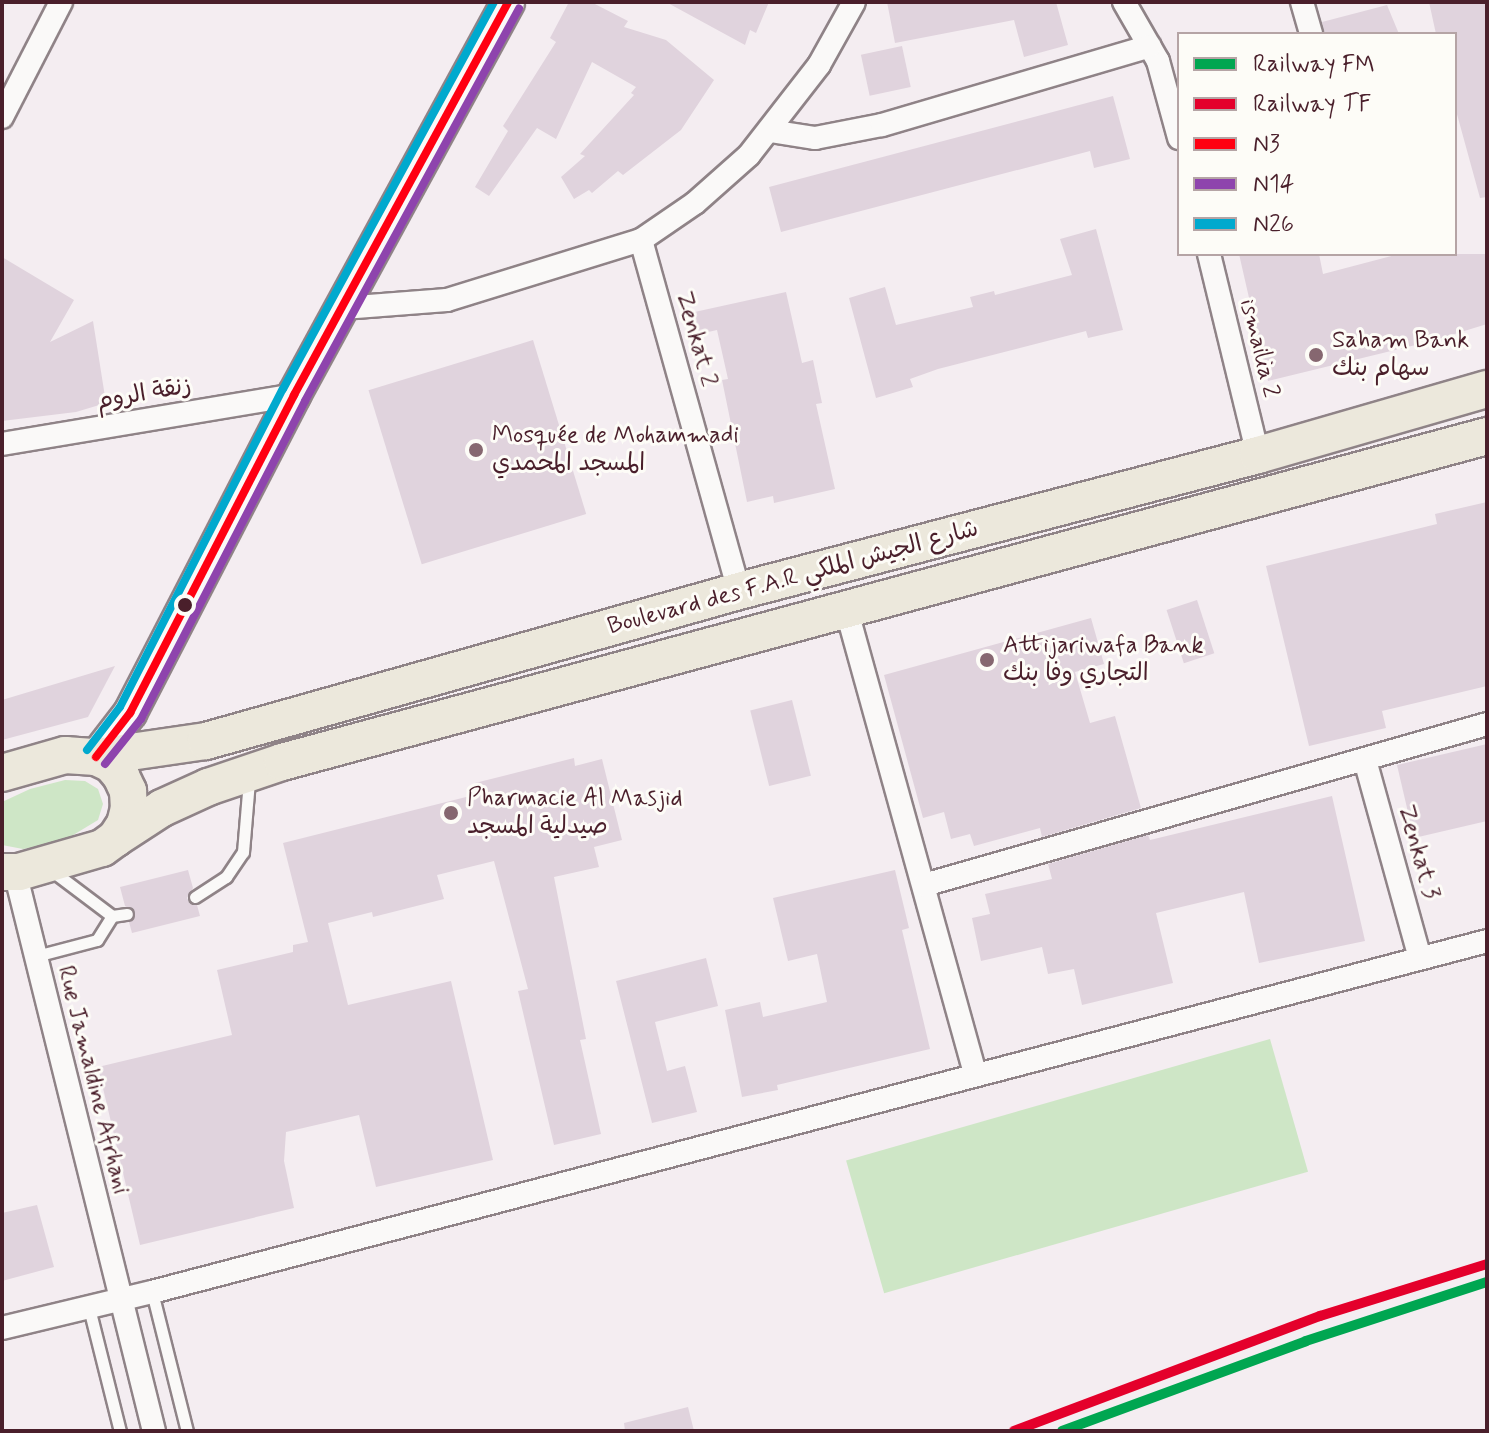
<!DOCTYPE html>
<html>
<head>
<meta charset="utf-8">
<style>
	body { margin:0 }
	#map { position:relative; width:1489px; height:1433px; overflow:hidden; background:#f4edf1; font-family:Mynerve,"Playpen Sans Arabic",sans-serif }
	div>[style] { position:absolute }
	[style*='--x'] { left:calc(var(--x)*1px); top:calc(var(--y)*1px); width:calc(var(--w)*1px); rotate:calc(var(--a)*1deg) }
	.green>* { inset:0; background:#cee6c6; transform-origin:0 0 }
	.building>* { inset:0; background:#e0d3dd; transform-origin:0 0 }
	.roads { filter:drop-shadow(2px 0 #8f8387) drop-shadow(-2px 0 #8f8387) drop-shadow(0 2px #8f8387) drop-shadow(0 -2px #8f8387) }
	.lane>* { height:11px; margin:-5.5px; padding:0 5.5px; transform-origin:5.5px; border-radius:5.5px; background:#faf9f8 }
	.street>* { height:22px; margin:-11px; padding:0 11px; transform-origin:11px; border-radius:11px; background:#faf9f8 }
	.secondary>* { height:32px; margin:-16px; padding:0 16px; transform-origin:16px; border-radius:16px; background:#faf9f8 }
	.primary>* { height:36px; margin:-18px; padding:0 18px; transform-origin:18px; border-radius:18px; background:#ece8dc }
	.bus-1>* { height:8px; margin:-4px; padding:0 4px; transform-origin:4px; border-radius:4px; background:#f01 }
	.bus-2>* { height:8px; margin:-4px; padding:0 4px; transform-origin:4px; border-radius:4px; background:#8e44ad }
	.bus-3>* { height:8px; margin:-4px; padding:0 4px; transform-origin:4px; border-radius:4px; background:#00a9ce }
	.rail-1>* { height:10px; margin:-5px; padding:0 5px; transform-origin:5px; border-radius:5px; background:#00a651 }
	.rail-2>* { height:10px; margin:-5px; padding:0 5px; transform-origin:5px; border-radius:5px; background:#e4002b }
	.dots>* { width:22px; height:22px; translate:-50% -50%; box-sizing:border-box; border:4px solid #fdfcf7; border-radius:50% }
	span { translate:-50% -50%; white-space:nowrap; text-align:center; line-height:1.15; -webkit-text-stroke:6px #fdfcf7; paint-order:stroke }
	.street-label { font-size:24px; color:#4a1f2b }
	.poi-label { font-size:24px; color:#4a1f2b }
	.left { translate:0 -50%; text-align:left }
	.frame { position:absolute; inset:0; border:4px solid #4a1f2b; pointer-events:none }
	.legend { position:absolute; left:1177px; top:32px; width:280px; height:224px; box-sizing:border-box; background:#fdfcf7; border:2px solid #b5a4a5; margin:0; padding:10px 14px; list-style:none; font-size:24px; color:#4a1f2b }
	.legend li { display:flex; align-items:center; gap:16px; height:40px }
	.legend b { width:40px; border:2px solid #b5a4a5 }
</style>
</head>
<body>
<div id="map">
	<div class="green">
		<i style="clip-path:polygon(65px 780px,85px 781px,98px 789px,103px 804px,98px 820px,65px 840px,43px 846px,23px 849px,2px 845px,2px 802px,30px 789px)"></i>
		<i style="left:1270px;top:1039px;width:138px;height:441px;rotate:74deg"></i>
	</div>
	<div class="building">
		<i style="clip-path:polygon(569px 2px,591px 2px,628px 21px,624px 27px,666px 40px,714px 80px,681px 130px,623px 175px,618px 171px,592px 193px,589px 190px,574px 199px,561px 177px,585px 156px,580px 154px,634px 95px,631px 93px,636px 87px,592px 62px,556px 139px,537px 128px,489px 196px,475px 187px,508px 131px,503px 126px,556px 42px,550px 38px)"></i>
		<i style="clip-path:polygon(666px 2px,769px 2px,756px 33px,750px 30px,745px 45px)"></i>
		<i style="clip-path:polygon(887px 2px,1056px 2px,1068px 45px,1024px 57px,1014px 20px,895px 43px)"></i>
		<i style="clip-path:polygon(1429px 2px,1487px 2px,1487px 197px,1480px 198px,1455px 107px,1455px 34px,1436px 34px)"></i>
		<i style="clip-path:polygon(1387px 5px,1399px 34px,1325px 34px,1322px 22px)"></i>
		<i style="left:902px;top:46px;width:42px;height:42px;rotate:78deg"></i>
		<i style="clip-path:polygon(1113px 96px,1130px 159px,1094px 168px,1090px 151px,781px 232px,769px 187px)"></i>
		<i style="clip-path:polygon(1096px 229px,1123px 330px,1088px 338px,1086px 331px,938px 369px,910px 379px,913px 387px,876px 398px,849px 298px,885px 287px,896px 325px,973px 307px,970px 297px,994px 291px,995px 295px,1072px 275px,1060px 239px)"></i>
		<i style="clip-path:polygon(1239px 254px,1319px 254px,1323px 274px,1399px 254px,1487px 254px,1487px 324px,1432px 341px,1268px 381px)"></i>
		<i style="clip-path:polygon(2px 257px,74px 300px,50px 342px,93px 321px,106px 403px,76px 412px,2px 421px)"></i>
		<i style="clip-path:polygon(786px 292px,802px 363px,813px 360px,822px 403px,816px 404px,835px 489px,774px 503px,773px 496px,747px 502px,722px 380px,728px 379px,717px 330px,695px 335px,690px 313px)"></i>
		<i style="left:533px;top:340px;width:182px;height:172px;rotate:73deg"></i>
		<i style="clip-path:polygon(1487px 502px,1487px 686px,1382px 711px,1386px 728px,1309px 746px,1266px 566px,1437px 524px,1435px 514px)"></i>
		<i style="left:1197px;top:600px;width:56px;height:32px;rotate:72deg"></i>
		<i style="clip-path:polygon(1091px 618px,1104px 664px,1075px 672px,1090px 723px,1115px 716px,1141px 808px,1042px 837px,1040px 828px,974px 846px,970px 834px,951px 839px,944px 812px,923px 818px,884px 675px)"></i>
		<i style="clip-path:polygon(115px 666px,88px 717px,2px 740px,2px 700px)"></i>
		<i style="left:792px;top:700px;width:78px;height:43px;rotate:76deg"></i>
		<i style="clip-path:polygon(1487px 744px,1487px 821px,1414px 838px,1397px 765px)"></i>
		<i style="clip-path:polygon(574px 758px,575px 766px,602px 759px,622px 840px,594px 847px,599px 867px,554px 877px,586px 1039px,580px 1040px,601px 1134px,554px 1145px,518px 991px,528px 989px,494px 861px,437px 875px,444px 899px,373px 917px,372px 912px,328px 923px,348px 1005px,451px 981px,493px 1160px,376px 1187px,359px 1115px,286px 1132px,284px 1161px,294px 1208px,140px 1245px,98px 1067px,232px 1035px,217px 970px,293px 952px,293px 945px,308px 942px,283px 843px,478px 794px,475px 783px)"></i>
		<i style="clip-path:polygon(1332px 796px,1365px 941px,1259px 963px,1244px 892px,1156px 913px,1173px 983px,1082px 1005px,1074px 969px,1048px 974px,1042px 947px,981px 961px,972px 918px,990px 914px,985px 894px,1052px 879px,1048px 864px,1148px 835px,1150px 840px)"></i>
		<i style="clip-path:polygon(188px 870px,193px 888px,187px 898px,190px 904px,197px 905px,200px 916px,132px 933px,129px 922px,135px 912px,125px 906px,120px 887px)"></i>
		<i style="clip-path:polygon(895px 870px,909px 928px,902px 930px,930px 1049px,777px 1085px,778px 1090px,742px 1097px,725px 1010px,760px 1002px,763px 1017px,827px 1002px,817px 954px,788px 961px,773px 898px)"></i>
		<i style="clip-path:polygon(706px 958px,718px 1006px,655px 1022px,667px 1071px,685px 1066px,697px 1112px,652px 1123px,616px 981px)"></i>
		<i style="clip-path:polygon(37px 1205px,54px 1267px,2px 1281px,2px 1213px)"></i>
		<i style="clip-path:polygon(688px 1407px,694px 1431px,625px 1431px,624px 1423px)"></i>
	</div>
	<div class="roads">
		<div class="lane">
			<i style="--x:51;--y:870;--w:76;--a:37"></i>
			<i style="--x:112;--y:916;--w:15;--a:-8"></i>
			<i style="--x:195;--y:897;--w:37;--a:-33"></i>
			<i style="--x:226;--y:877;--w:30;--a:-56"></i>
			<i style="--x:243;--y:852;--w:71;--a:-85.2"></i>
			<i style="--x:36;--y:956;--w:63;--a:-14.7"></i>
			<i style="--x:97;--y:940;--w:28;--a:-58"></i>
			<i style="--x:152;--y:1292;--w:143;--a:75.9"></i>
			<i style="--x:89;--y:1308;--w:127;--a:75.9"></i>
		</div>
		<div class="street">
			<i style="--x:1124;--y:2;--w:68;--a:60"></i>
			<i style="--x:1158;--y:61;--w:80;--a:74.7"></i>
			<i style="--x:1302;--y:2;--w:33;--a:74"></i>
			<i style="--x:2;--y:117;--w:129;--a:-62.8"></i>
			<i style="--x:770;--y:131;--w:46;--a:8.8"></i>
			<i style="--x:815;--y:138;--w:68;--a:-11"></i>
			<i style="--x:882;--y:125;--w:279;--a:-16.4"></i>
			<i style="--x:641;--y:240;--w:364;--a:74.4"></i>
			<i style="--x:1209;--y:254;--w:207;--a:76.3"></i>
			<i style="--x:343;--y:308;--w:104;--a:-4.4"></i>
			<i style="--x:447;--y:300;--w:203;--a:-17.2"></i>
			<i style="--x:641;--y:240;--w:65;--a:-34.4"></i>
			<i style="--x:695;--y:203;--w:72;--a:-41.6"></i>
			<i style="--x:749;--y:155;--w:114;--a:-52.1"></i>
			<i style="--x:819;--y:65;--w:72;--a:-60.9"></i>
			<i style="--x:2;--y:444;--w:296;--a:-9.5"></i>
			<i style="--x:846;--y:608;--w:484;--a:74.5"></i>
			<i style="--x:1365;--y:760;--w:205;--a:74.5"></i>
			<i style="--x:15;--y:872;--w:576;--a:76.04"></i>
			<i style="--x:924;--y:885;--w:586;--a:-15.96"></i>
			<i style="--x:2;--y:1328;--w:154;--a:-13.5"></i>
			<i style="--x:152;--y:1292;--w:1380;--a:-14.73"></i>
		</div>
		<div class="secondary">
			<i style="--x:96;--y:757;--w:56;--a:-52.3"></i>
			<i style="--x:130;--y:713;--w:358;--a:-62.7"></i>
			<i style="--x:294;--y:395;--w:447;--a:-61.4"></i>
		</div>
		<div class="primary">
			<i style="--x:96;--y:757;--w:111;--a:-8.3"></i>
			<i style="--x:206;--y:741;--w:554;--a:-15.72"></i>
			<i style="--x:739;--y:591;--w:537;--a:-14.68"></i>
			<i style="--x:1258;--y:455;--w:238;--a:-16.1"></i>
			<i style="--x:2;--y:773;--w:66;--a:-15.9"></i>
			<i style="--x:65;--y:755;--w:31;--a:4"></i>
			<i style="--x:96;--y:757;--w:17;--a:25"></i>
			<i style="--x:111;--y:764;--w:16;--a:50"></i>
			<i style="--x:121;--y:776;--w:17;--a:65"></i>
			<i style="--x:128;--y:791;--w:17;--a:87"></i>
			<i style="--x:129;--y:808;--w:16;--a:104"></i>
			<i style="--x:125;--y:824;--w:17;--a:123"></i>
			<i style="--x:116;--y:838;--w:17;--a:144"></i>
			<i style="--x:102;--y:848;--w:86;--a:163.9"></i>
			<i style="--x:19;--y:872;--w:17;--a:180"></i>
			<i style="--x:116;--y:838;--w:55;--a:-33.1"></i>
			<i style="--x:162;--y:808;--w:51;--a:-24.5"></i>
			<i style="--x:208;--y:787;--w:78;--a:-18.7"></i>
			<i style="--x:282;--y:762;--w:1248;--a:-15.14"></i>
		</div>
	</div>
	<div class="bus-1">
		<i style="--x:96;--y:757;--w:56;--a:-52.3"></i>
		<i style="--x:130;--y:713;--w:358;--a:-62.7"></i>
		<i style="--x:294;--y:395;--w:447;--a:-61.4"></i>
	</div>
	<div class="bus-2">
		<i style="--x:105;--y:764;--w:58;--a:-51.3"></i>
		<i style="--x:141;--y:719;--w:358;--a:-62.7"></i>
		<i style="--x:305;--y:401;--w:447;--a:-61.4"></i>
	</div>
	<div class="bus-3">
		<i style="--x:87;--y:750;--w:54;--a:-52.5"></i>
		<i style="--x:120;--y:707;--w:357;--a:-62.9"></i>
		<i style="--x:283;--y:389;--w:441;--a:-61.4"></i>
	</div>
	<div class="rail-1">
		<i style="--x:1062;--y:1431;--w:260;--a:-20.2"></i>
		<i style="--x:1306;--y:1341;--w:190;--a:-18.1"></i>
	</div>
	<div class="rail-2">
		<i style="--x:1014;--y:1431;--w:327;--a:-20.6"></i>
		<i style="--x:1320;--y:1316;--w:175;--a:-17.3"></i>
	</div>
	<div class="dots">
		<i style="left:1316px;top:355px;background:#866770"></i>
		<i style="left:476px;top:450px;background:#866770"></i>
		<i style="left:185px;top:605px;background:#4a1f2b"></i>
		<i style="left:987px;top:660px;background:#866770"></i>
		<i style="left:451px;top:813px;background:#866770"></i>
	</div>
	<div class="street-label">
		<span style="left:696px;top:339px;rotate:74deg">Zenkat 2</span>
		<span style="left:1259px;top:348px;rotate:76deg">ismailia 2</span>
		<span style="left:144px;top:394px;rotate:-10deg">زنقة الروم</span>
		<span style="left:793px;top:578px;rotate:-15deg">Boulevard des F.A.R شارع الجيش الملكي</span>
		<span style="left:1418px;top:852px;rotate:74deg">Zenkat 3</span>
		<span style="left:93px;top:1080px;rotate:76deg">Rue Jamaldine Afrhani</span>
	</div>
	<div class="poi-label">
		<span class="left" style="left:1332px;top:355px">Saham Bank<br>سهام بنك</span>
		<span class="left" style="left:492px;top:450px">Mosquée de Mohammadi<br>المسجد المحمدي</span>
		<span class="left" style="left:1003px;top:660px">Attijariwafa Bank<br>التجاري وفا بنك</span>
		<span class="left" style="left:467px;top:813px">Pharmacie Al Masjid<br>صيدلية المسجد</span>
	</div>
	<div class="frame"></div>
	<ul class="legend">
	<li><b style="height:10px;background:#00a651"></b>Railway FM</li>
	<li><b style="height:10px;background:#e4002b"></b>Railway TF</li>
	<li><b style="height:10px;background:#f01"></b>N3</li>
	<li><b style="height:10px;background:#8e44ad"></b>N14</li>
	<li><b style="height:10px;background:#00a9ce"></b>N26</li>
	</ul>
</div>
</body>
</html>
